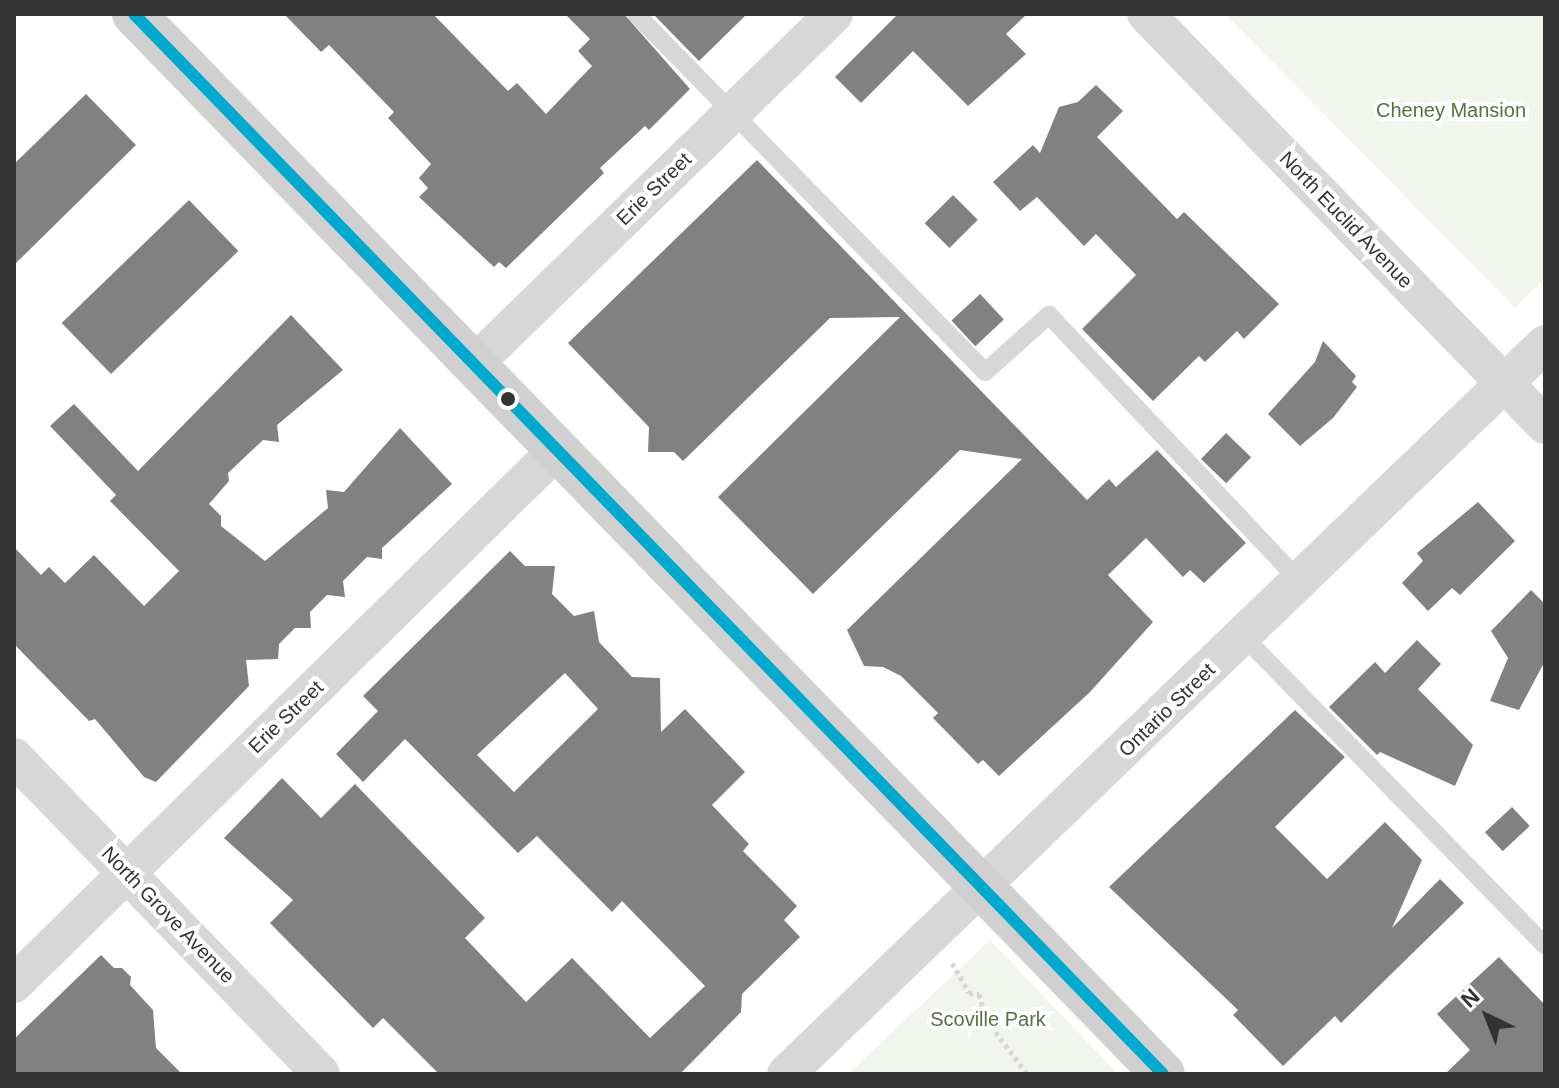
<!DOCTYPE html>
<html>
<head>
<meta charset="utf-8">
<style>
	body { margin:0 }
	#map { position:relative; width:1559px; height:1088px; overflow:hidden; background:#fff; font-family:Helvetica,sans-serif }
	div>[style] { position:absolute }
	[style*='--x'] { left:calc(var(--x)*1px); top:calc(var(--y)*1px); width:calc(var(--w)*1px); rotate:calc(var(--a)*1deg) }
	.green>* { inset:0; background:#f1f5ed }
	.building>* { inset:0; background:#818181; transform-origin:0 0 }
	.path>* { height:5px; margin-top:-2.5px; transform-origin:0; background:repeating-linear-gradient(90deg,#d6d6d6 0 4px,transparent 0 8px) }
	.lane>* { height:18px; margin:-9px; padding:0 9px; transform-origin:9px; border-radius:9px; background:#d7d7d7 }
	.street>* { height:38px; margin:-19px; padding:0 19px; transform-origin:19px; border-radius:19px; background:#d7d7d7 }
	.secondary>* { height:44px; margin:-22px; padding:0 22px; transform-origin:22px; border-radius:22px; background:#d0d0d0 }
	.bus-1>* { height:12px; margin:-6px; padding:0 6px; transform-origin:6px; border-radius:6px; background:#00a9ce }
	.dots>* { width:22px; height:22px; translate:-50% -50%; box-sizing:border-box; border:4px solid #fff; border-radius:50% }
	span { translate:-50% -50%; white-space:nowrap; text-align:center; line-height:1.15; -webkit-text-stroke:8px #fff; paint-order:stroke }
	.park-label { font-size:20px; color:#56703f }
	.street-label { font-size:20px; color:#333 }
	.frame { position:absolute; inset:0; border:16px solid #333; pointer-events:none }
	.north { position:absolute; left:1447px; top:976px; width:80px; height:80px; -webkit-text-stroke:6px #fff; paint-order:stroke; rotate:317deg; font-size:22px; font-weight:700; line-height:32px; text-align:center; color:#333 }
	.north::after { content:''; display:block; margin:auto; width:28px; height:36px; background:#333; clip-path:polygon(50% 0,100% 100%,50% 72%,0 100%) }
</style>
</head>
<body>
<div id="map">
	<div class="green">
		<i style="clip-path:polygon(1225px 14px,1545px 14px,1545px 278px,1515px 308px)"></i>
		<i style="clip-path:polygon(990px 940px,1118px 1074px,848px 1074px)"></i>
	</div>
	<div class="building">
		<i style="clip-path:polygon(284px 14px,433px 14px,508px 91px,517px 83px,546px 114px,592px 66px,578px 51px,590px 39px,565px 14px,624px 14px,690px 89px,649px 130px,645px 126px,600px 168px,604px 173px,506px 268px,499px 262px,494px 267px,419px 197px,428px 188px,419px 178px,431px 164px,388px 118px,394px 112px,329px 45px,321px 52px)"></i>
		<i style="clip-path:polygon(653px 14px,747px 14px,699px 61px)"></i>
		<i style="clip-path:polygon(898px 14px,1027px 14px,1006px 34px,1026px 54px,968px 106px,913px 51px,861px 103px,835px 77px)"></i>
		<i style="clip-path:polygon(1096px 85px,1123px 111px,1097px 137px,1177px 219px,1184px 212px,1279px 304px,1244px 339px,1237px 331px,1205px 362px,1199px 356px,1153px 401px,1082px 329px,1136px 275px,1096px 234px,1084px 246px,1037px 197px,1020px 211px,993px 182px,1033px 145px,1040px 153px,1059px 107px,1078px 102px)"></i>
		<i style="clip-path:polygon(86px 94px,136px 145px,14px 265px,14px 164px)"></i>
		<i style="clip-path:polygon(757px 160px,1087px 500px,1109px 479px,1116px 487px,1157px 450px,1246px 543px,1204px 583px,1190px 570px,1183px 577px,1146px 538px,1108px 575px,1153px 622px,1090px 692px,999px 776px,983px 760px,978px 764px,933px 718px,938px 713px,901px 676px,883px 667px,864px 666px,847px 630px,1022px 459px,960px 450px,813px 594px,718px 497px,900px 317px,830px 318px,683px 461px,674px 452px,648px 452px,649px 427px,568px 343px)"></i>
		<i style="left:953px;top:195px;width:35px;height:40px;rotate:45deg"></i>
		<i style="left:189px;top:200px;width:71px;height:177px;rotate:46deg"></i>
		<i style="left:980px;top:294px;width:35px;height:39px;rotate:47deg"></i>
		<i style="clip-path:polygon(291px 315px,343px 370px,277px 425px,279px 442px,263px 440px,228px 473px,229px 481px,209px 504px,221px 516px,221px 526px,265px 561px,328px 508px,326px 490px,344px 492px,400px 428px,452px 484px,382px 548px,382px 559px,367px 557px,343px 581px,345px 597px,327px 595px,310px 612px,311px 628px,295px 628px,279px 644px,278px 659px,246px 660px,249px 686px,156px 782px,144px 777px,95px 719px,89px 721px,14px 644px,14px 547px,41px 575px,49px 567px,65px 583px,94px 555px,144px 606px,179px 571px,110px 501px,116px 495px,50px 426px,74px 404px,138px 471px)"></i>
		<i style="clip-path:polygon(1323px 341px,1356px 376px,1352px 382px,1357px 387px,1333px 418px,1300px 446px,1268px 414px,1315px 362px)"></i>
		<i style="left:1226px;top:433px;width:35px;height:36px;rotate:44deg"></i>
		<i style="clip-path:polygon(1478px 502px,1515px 541px,1460px 595px,1452px 588px,1428px 611px,1402px 583px,1423px 561px,1417px 553px)"></i>
		<i style="clip-path:polygon(evenodd,510px 551px,525px 566px,555px 566px,552px 594px,574px 616px,594px 611px,599px 642px,632px 677px,660px 678px,661px 732px,685px 709px,745px 772px,712px 805px,749px 844px,743px 851px,797px 906px,784px 920px,800px 937px,742px 994px,741px 1012px,680px 1074px,439px 1074px,383px 1018px,373px 1028px,270px 923px,293px 900px,224px 838px,282px 778px,321px 818px,355px 784px,485px 918px,465px 938px,526px 1002px,572px 958px,650px 1038px,705px 986px,622px 901px,612px 912px,537px 836px,518px 853px,405px 739px,363px 782px,336px 754px,378px 711px,363px 696px,510px 551px,565px 673px,598px 709px,514px 792px,477px 755px,565px 673px)"></i>
		<i style="clip-path:polygon(1531px 590px,1545px 604px,1545px 661px,1519px 710px,1490px 701px,1508px 658px,1491px 631px)"></i>
		<i style="clip-path:polygon(1417px 640px,1441px 664px,1418px 689px,1473px 745px,1455px 786px,1380px 752px,1377px 755px,1329px 707px,1375px 662px,1385px 673px)"></i>
		<i style="clip-path:polygon(1295px 710px,1345px 757px,1275px 827px,1327px 879px,1385px 822px,1422px 860px,1392px 928px,1440px 879px,1464px 903px,1341px 1023px,1335px 1016px,1283px 1066px,1233px 1015px,1238px 1010px,1109px 887px)"></i>
		<i style="left:1512px;top:807px;width:26px;height:37px;rotate:47deg"></i>
		<i style="clip-path:polygon(101px 955px,114px 968px,122px 968px,131px 977px,130px 985px,153px 1010px,156px 1048px,182px 1074px,14px 1074px,14px 1039px)"></i>
		<i style="clip-path:polygon(1499px 957px,1545px 1005px,1545px 1074px,1445px 1074px,1470px 1050px,1437px 1014px)"></i>
	</div>
	<div class="path">
		<i style="--x:952;--y:963;--w:34;--a:60"></i>
		<i style="--x:969;--y:993;--w:10;--a:6"></i>
		<i style="--x:979;--y:994;--w:26;--a:74"></i>
		<i style="--x:986;--y:1019;--w:69;--a:53.3"></i>
	</div>
	<div class="lane">
		<i style="--x:636;--y:14;--w:500;--a:45.7"></i>
		<i style="--x:985;--y:372;--w:86;--a:-41.7"></i>
		<i style="--x:1049;--y:315;--w:366;--a:46.7"></i>
		<i style="--x:1243;--y:636;--w:432;--a:45.7"></i>
	</div>
	<div class="street">
		<i style="--x:1146;--y:14;--w:573;--a:45.85"></i>
		<i style="--x:474;--y:364;--w:502;--a:-44.19"></i>
		<i style="--x:14;--y:757;--w:441;--a:45.9"></i>
		<i style="--x:14;--y:984;--w:762;--a:-44.52"></i>
		<i style="--x:786;--y:1074;--w:1053;--a:-43.88"></i>
	</div>
	<div class="secondary">
		<i style="--x:134;--y:14;--w:1477;--a:45.85"></i>
	</div>
	<div class="bus-1">
		<i style="--x:134;--y:14;--w:1477;--a:45.85"></i>
	</div>
	<div class="dots">
		<i style="left:508px;top:399px;background:#333"></i>
	</div>
	<div class="park-label">
		<span style="left:1451px;top:110px">Cheney Mansion</span>
		<span style="left:988px;top:1019px">Scoville Park</span>
	</div>
	<div class="street-label">
		<span style="left:654px;top:189px;rotate:-44deg">Erie Street</span>
		<span style="left:1346px;top:220px;rotate:46deg">North Euclid Avenue</span>
		<span style="left:1167px;top:710px;rotate:-44deg">Ontario Street</span>
		<span style="left:286px;top:717px;rotate:-44deg">Erie Street</span>
		<span style="left:168px;top:915px;rotate:46deg">North Grove Avenue</span>
	</div>
	<div class="frame"></div>
	<div class="north">N</div>
</div>
</body>
</html>
